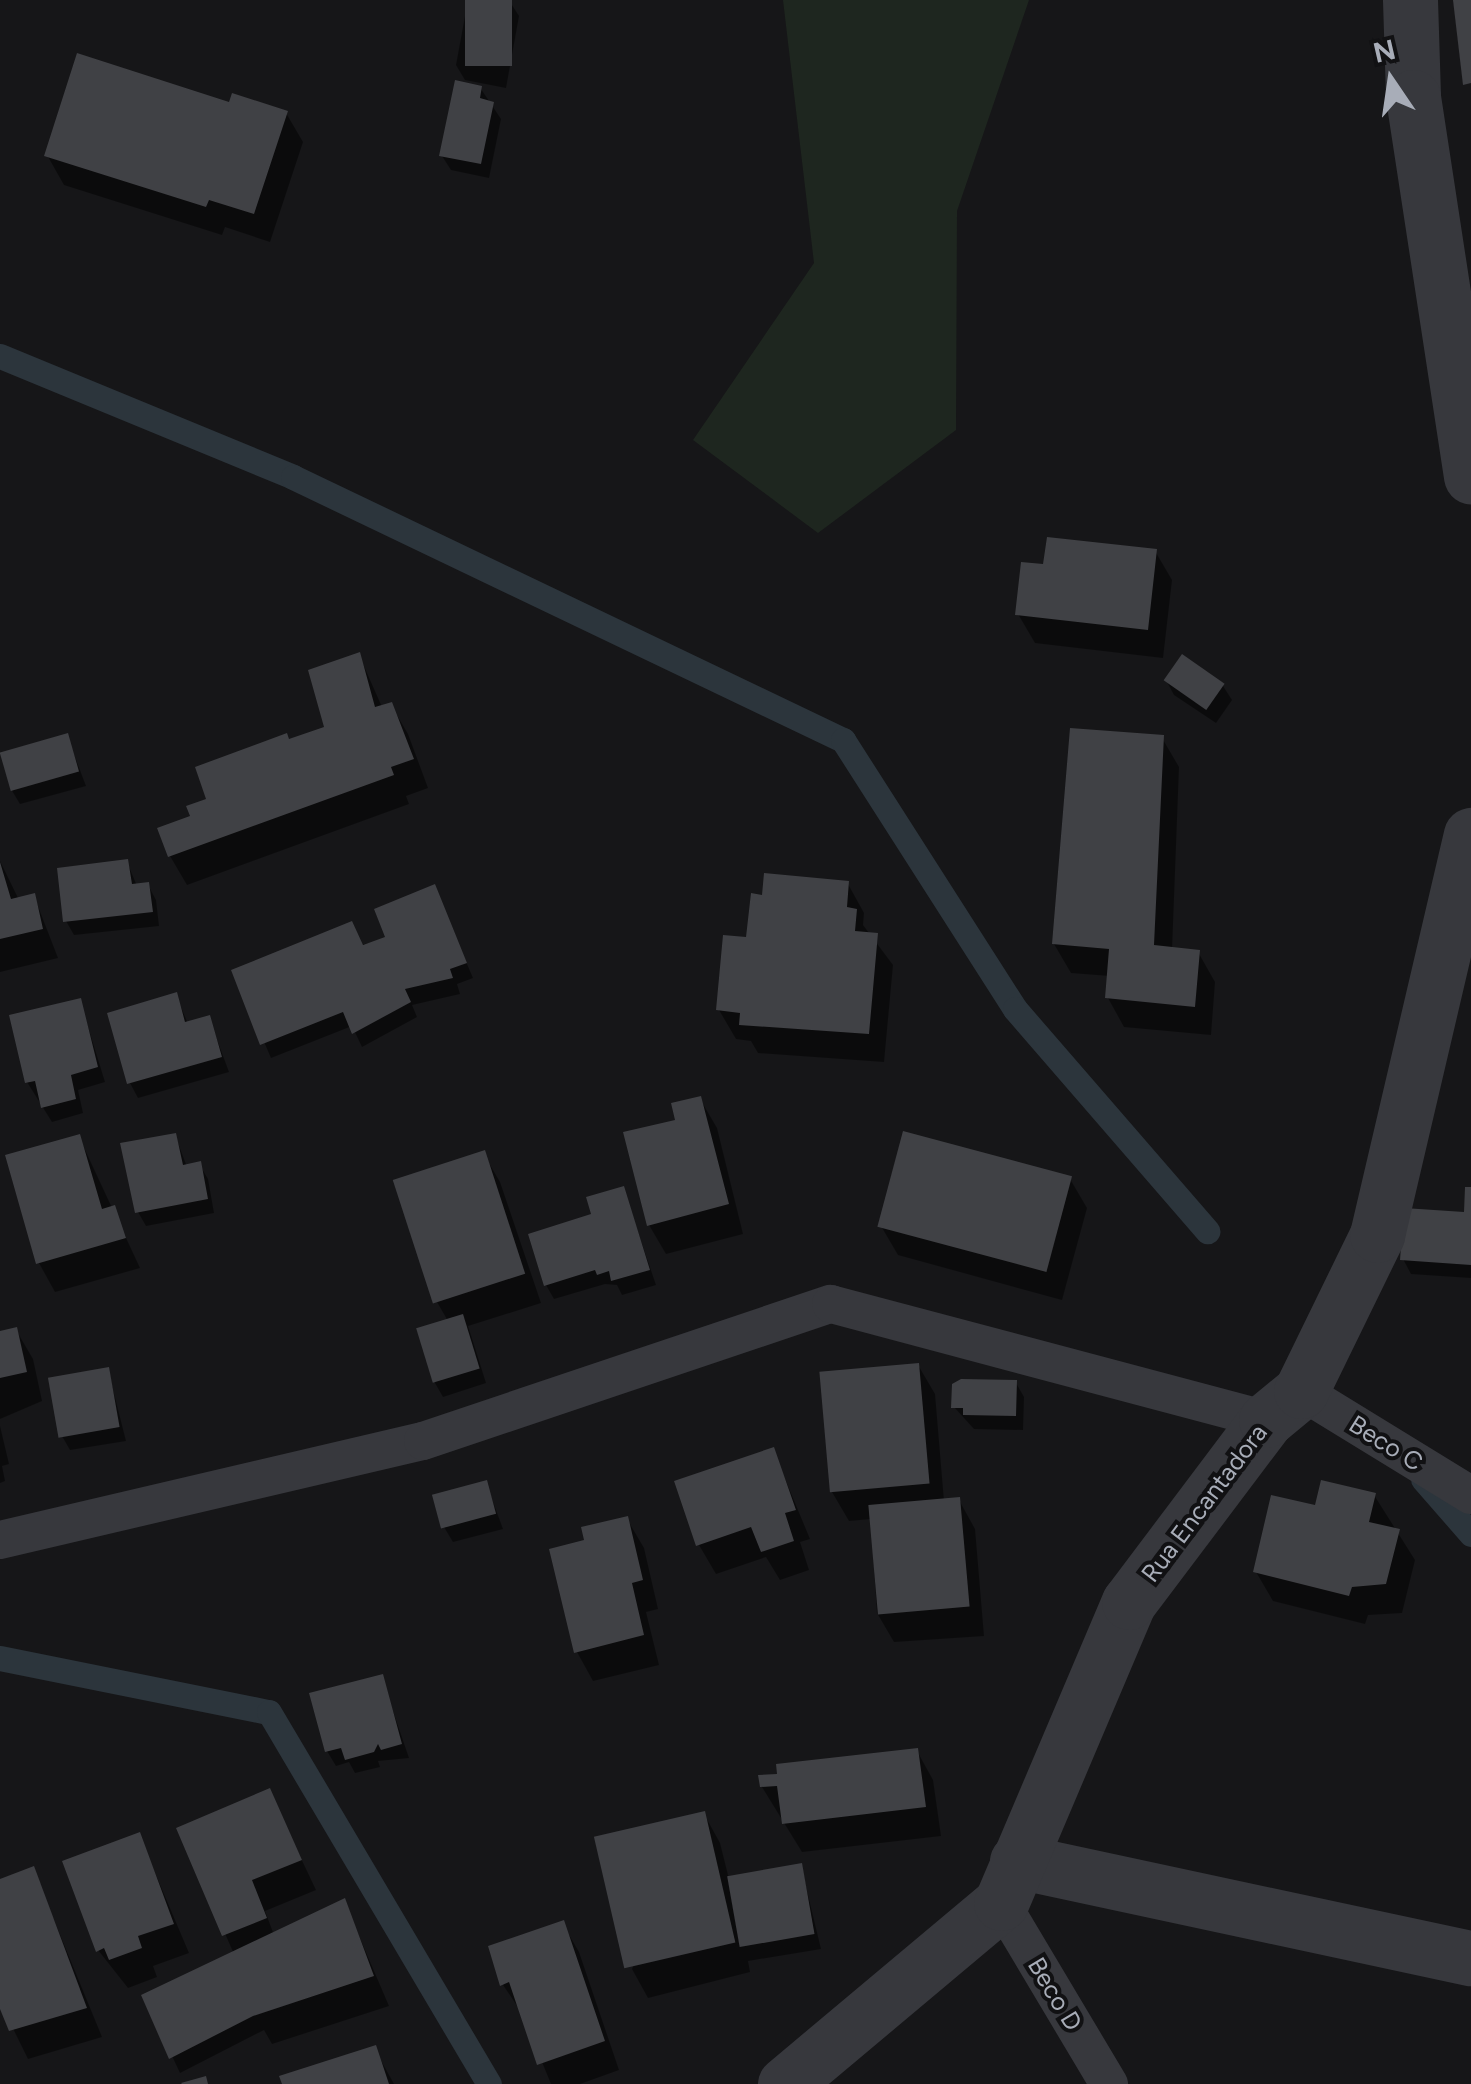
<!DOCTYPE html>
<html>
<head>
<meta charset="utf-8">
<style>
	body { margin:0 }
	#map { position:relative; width:1471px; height:2084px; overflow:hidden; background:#161618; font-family:Figtree,sans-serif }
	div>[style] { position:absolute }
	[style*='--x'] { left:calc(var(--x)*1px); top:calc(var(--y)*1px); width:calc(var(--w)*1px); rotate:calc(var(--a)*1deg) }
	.green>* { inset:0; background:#1e261f }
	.shadow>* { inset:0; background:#0007 }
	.stream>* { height:25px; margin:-12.5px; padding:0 12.5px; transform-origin:12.5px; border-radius:12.5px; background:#2c353c }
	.building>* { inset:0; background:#404145; transform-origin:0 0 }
	.lane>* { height:38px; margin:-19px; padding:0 19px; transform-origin:19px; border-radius:19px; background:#37383d }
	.street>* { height:55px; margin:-27.5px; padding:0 27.5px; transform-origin:27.5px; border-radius:27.5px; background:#37383d }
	span { translate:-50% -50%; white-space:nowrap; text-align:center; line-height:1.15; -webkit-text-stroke:8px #111113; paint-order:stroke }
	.street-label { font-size:25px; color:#a8adb8 }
	.north { position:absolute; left:1341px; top:30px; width:100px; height:100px; -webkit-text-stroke:8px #111113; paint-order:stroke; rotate:347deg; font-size:28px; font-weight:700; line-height:40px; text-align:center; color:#a8adb8 }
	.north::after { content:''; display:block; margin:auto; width:35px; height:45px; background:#a8adb8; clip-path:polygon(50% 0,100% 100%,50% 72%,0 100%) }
</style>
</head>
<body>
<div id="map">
	<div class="green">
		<i style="clip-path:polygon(783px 0,1029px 0,957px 211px,956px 430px,818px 533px,693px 440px,814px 263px)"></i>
	</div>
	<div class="shadow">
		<i style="clip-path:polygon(468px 0,510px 2px,519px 16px,506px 88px,465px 80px,456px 65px)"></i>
		<i style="clip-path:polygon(481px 89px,501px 119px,489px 178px,451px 170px,442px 156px)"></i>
		<i style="clip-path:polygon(286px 113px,303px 142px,270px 242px,225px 227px,222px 235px,64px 185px,47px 155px)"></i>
		<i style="clip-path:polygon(1155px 551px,1172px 580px,1163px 658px,1035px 643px,1018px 614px,1045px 566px)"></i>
		<i style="clip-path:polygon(359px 655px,382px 707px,391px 705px,408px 734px,428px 788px,406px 796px,409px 804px,187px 885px,170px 856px,193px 818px,209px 800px,327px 729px)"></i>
		<i style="clip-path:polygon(1166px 680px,1223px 686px,1232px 700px,1216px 723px,1174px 695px)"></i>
		<i style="clip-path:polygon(67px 736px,86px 786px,20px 804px,11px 789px)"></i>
		<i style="clip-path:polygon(1162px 738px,1179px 767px,1172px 950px,1198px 952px,1215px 982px,1211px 1035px,1124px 1027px,1108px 998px,1110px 976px,1071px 973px,1054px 944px)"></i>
		<i style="clip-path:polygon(0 861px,19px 900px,34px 896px,58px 958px,0 972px)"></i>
		<i style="clip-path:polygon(127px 862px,137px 886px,148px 885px,156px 900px,159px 926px,74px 935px,66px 921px)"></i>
		<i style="clip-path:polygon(848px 884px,864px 913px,863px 925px,893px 965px,884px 1062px,758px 1053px,751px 1041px,736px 1039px,719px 1010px,749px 940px)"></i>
		<i style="clip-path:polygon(434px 887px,473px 978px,457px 984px,460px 994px,412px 1005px,417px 1017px,362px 1047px,352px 1026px,271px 1058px,234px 972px,388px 939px)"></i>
		<i style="clip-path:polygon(176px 995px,188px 1024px,209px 1018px,229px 1072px,138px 1098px,130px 1083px)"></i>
		<i style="clip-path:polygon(80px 1001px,105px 1082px,78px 1090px,83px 1113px,52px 1122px,27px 1082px)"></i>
		<i style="clip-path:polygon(700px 1099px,717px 1128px,743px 1234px,666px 1254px,649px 1225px,678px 1122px)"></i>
		<i style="clip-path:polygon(175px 1135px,187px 1167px,199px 1164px,208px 1179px,214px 1213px,146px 1226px,138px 1212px)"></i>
		<i style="clip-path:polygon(79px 1137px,140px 1268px,55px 1292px,39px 1263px,8px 1157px)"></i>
		<i style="clip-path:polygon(483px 1153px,500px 1182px,541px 1303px,468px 1326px,486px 1383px,443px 1397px,435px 1383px,448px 1321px,437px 1302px)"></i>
		<i style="clip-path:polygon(1070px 1179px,1087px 1208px,1062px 1300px,898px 1255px,881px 1226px)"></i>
		<i style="clip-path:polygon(623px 1188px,656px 1285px,622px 1295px,617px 1285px,605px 1284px,554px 1299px,546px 1285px,594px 1216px)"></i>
		<i style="clip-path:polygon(1471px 1189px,1471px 1278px,1411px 1274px,1403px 1259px,1466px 1215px)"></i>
		<i style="clip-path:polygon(16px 1330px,33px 1359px,42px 1401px,0 1419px,0 1334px)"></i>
		<i style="clip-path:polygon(918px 1365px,935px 1394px,944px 1501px,959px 1500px,975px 1529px,984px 1636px,894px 1642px,877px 1613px,871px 1519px,849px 1521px,832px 1492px)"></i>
		<i style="clip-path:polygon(108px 1370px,126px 1441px,70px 1450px,62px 1436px)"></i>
		<i style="clip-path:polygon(1016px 1383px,1024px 1397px,1023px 1430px,974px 1429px,954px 1407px)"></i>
		<i style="clip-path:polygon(0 1426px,9px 1464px,2px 1466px,5px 1481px,0 1483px)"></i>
		<i style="clip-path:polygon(773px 1450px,810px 1539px,800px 1542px,809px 1570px,780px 1580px,766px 1557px,716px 1574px,699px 1545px)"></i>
		<i style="clip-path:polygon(486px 1483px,503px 1529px,453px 1542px,444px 1527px)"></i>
		<i style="clip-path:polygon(1374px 1495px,1415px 1560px,1402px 1613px,1368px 1615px,1365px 1624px,1273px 1601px,1256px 1572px,1317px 1508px)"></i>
		<i style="clip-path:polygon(627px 1519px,644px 1548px,658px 1609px,646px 1612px,659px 1665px,593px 1681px,577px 1652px,587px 1541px)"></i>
		<i style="clip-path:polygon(381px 1676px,409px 1758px,378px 1761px,380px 1767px,355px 1773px,349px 1762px,336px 1766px,327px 1751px)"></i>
		<i style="clip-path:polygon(917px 1751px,933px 1780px,941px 1836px,802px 1852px,762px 1787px)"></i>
		<i style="clip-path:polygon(269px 1791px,316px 1890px,265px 1911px,274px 1935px,344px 1901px,389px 2006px,272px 2044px,264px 2030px,180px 2073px,144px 1996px,234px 1954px,179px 1829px)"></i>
		<i style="clip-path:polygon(704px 1814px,720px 1843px,729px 1879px,801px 1866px,821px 1949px,748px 1961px,750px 1972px,648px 1998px,632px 1969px)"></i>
		<i style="clip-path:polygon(139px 1835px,189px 1953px,153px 1966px,157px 1977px,128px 1988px,98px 1950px)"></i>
		<i style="clip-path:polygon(33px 1869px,102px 2037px,28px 2059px,0 2002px,0 1882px)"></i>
		<i style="clip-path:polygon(562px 1923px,579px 1952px,619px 2070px,580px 2084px,551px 2084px,522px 2013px,503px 1985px)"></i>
		<i style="clip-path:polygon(374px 2048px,394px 2084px,284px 2084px)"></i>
	</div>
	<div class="stream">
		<i style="--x:0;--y:356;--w:317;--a:22.4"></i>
		<i style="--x:293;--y:477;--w:610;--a:25.56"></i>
		<i style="--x:843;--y:740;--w:319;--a:57.4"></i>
		<i style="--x:1015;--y:1009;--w:294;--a:49.1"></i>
		<i style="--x:1423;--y:1479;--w:73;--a:48.9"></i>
		<i style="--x:0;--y:1658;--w:274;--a:11.4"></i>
		<i style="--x:269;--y:1712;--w:432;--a:59.4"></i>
	</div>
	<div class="building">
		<i style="left:465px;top:0;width:47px;height:66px"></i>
		<i style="clip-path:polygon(1453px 0,1471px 0,1471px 83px,1463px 85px)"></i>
		<i style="clip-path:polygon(77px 53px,229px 102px,232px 93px,288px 111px,254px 214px,209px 200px,206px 207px,44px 156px)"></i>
		<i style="clip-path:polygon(455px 80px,482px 86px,480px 98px,494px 102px,481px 164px,439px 156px)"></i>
		<i style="clip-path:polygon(1047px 537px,1157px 549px,1148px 630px,1015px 615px,1021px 562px,1043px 564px)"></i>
		<i style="clip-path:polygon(360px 652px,375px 707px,392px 702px,414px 759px,391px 767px,394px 775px,168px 857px,157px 828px,190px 816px,186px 806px,206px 799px,195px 767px,287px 733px,289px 739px,324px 727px,308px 670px)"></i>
		<i style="left:1182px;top:654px;width:52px;height:32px;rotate:35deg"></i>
		<i style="clip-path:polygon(1070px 728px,1164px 735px,1154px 945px,1200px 950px,1195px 1007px,1105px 998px,1109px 949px,1052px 944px)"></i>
		<i style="left:68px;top:733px;width:40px;height:71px;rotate:74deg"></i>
		<i style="clip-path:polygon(128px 859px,132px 884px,149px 882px,153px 912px,63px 922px,57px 868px)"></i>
		<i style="clip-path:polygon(0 862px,11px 899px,35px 893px,43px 929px,0 939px)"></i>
		<i style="clip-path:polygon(764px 873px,849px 881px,847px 907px,857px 909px,855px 931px,878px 933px,869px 1034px,739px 1025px,740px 1013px,716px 1010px,723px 935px,746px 937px,751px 893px,762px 895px)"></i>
		<i style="clip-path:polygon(435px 884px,467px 963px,450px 969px,453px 978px,405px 989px,411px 1002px,352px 1034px,343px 1012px,260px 1045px,231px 970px,352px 921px,363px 945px,385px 937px,374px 909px)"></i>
		<i style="clip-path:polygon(177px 992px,185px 1022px,210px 1015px,222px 1057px,127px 1084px,107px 1013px)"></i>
		<i style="clip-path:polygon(81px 998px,98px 1067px,71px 1075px,76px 1099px,41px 1108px,35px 1081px,25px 1083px,9px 1015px)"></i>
		<i style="clip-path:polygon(701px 1096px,729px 1204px,647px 1226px,623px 1132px,675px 1120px,671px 1103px)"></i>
		<i style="left:903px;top:1131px;width:175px;height:99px;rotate:15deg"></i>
		<i style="clip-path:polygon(176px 1133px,183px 1165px,201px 1161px,208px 1199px,135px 1213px,120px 1143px)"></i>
		<i style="clip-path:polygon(80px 1134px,102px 1209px,115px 1205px,126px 1238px,36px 1264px,5px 1155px)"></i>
		<i style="left:485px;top:1150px;width:130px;height:97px;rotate:72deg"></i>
		<i style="clip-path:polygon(624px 1186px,650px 1270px,611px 1281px,609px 1271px,597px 1275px,595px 1270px,544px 1286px,528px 1234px,591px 1214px,586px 1197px)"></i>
		<i style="clip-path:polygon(1465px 1187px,1471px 1187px,1471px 1265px,1400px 1260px,1404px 1208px,1464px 1212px)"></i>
		<i style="left:463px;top:1314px;width:57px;height:49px;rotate:73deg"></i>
		<i style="clip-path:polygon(17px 1327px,27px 1372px,0 1378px,0 1331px)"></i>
		<i style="left:919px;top:1363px;width:121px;height:100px;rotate:85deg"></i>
		<i style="left:109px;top:1367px;width:61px;height:62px;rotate:80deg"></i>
		<i style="clip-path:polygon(961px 1379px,1017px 1380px,1016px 1416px,963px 1415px,963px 1408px,951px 1408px,952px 1384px)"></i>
		<i style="clip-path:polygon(774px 1447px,796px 1510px,785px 1513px,794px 1541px,761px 1552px,751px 1527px,696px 1546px,674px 1481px)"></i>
		<i style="left:487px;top:1480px;width:35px;height:57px;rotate:75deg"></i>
		<i style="clip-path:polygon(1321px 1480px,1376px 1493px,1369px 1522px,1400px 1529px,1386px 1584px,1352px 1587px,1349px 1596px,1253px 1572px,1271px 1495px,1315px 1505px)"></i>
		<i style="left:960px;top:1497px;width:110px;height:92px;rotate:85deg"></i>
		<i style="clip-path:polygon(628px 1516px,643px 1580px,632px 1583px,644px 1635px,574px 1653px,549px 1549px,584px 1540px,581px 1527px)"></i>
		<i style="clip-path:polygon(383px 1674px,402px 1744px,381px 1750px,378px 1744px,374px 1752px,345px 1760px,341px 1748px,325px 1752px,309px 1693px)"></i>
		<i style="clip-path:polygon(918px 1748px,926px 1807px,782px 1824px,777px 1786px,760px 1787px,758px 1775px,777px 1774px,776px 1764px)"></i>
		<i style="clip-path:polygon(270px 1788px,302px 1860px,252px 1880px,267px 1918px,222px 1936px,176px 1828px)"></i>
		<i style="left:705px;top:1811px;width:135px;height:114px;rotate:77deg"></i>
		<i style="clip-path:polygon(140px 1832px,174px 1924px,138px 1936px,142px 1948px,109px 1960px,104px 1948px,96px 1952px,62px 1861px)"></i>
		<i style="left:802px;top:1863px;width:72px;height:76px;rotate:80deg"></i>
		<i style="clip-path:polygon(34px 1866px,87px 2008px,9px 2031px,0 2009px,0 1879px)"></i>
		<i style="clip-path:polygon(345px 1898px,374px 1976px,253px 2016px,169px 2059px,141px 1995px)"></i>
		<i style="clip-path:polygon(564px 1920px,605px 2041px,537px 2065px,509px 1982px,500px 1986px,488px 1946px)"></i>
		<i style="clip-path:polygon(376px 2045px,389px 2084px,282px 2084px,279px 2076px)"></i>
		<i style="clip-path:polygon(206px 2076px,208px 2084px,182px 2084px,181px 2083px)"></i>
	</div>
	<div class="lane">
		<i style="--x:1301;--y:1391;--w:199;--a:31.5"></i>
		<i style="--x:0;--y:1540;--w:434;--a:-13.2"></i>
		<i style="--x:423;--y:1441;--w:430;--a:-18.6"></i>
		<i style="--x:831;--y:1304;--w:450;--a:14.9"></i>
		<i style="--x:1001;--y:1903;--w:211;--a:59.2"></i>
	</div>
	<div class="street">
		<i style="--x:1410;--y:0;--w:97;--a:88.2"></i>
		<i style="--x:1413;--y:97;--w:384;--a:81.3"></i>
		<i style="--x:1017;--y:1861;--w:464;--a:12.1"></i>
		<i style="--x:785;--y:2084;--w:282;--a:-40"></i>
		<i style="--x:1001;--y:1903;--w:327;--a:-67"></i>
		<i style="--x:1129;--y:1602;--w:228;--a:-53"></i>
		<i style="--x:1266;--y:1420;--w:45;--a:-39.6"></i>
		<i style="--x:1301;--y:1391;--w:174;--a:-64"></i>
		<i style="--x:1377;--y:1235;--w:411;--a:-76.8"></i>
	</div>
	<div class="street-label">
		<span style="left:1386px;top:1443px;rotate:32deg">Beco C</span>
		<span style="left:1204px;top:1503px;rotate:-53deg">Rua Encantadora</span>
		<span style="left:1055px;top:1994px;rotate:59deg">Beco D</span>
	</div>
	<div class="north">N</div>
</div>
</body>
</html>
